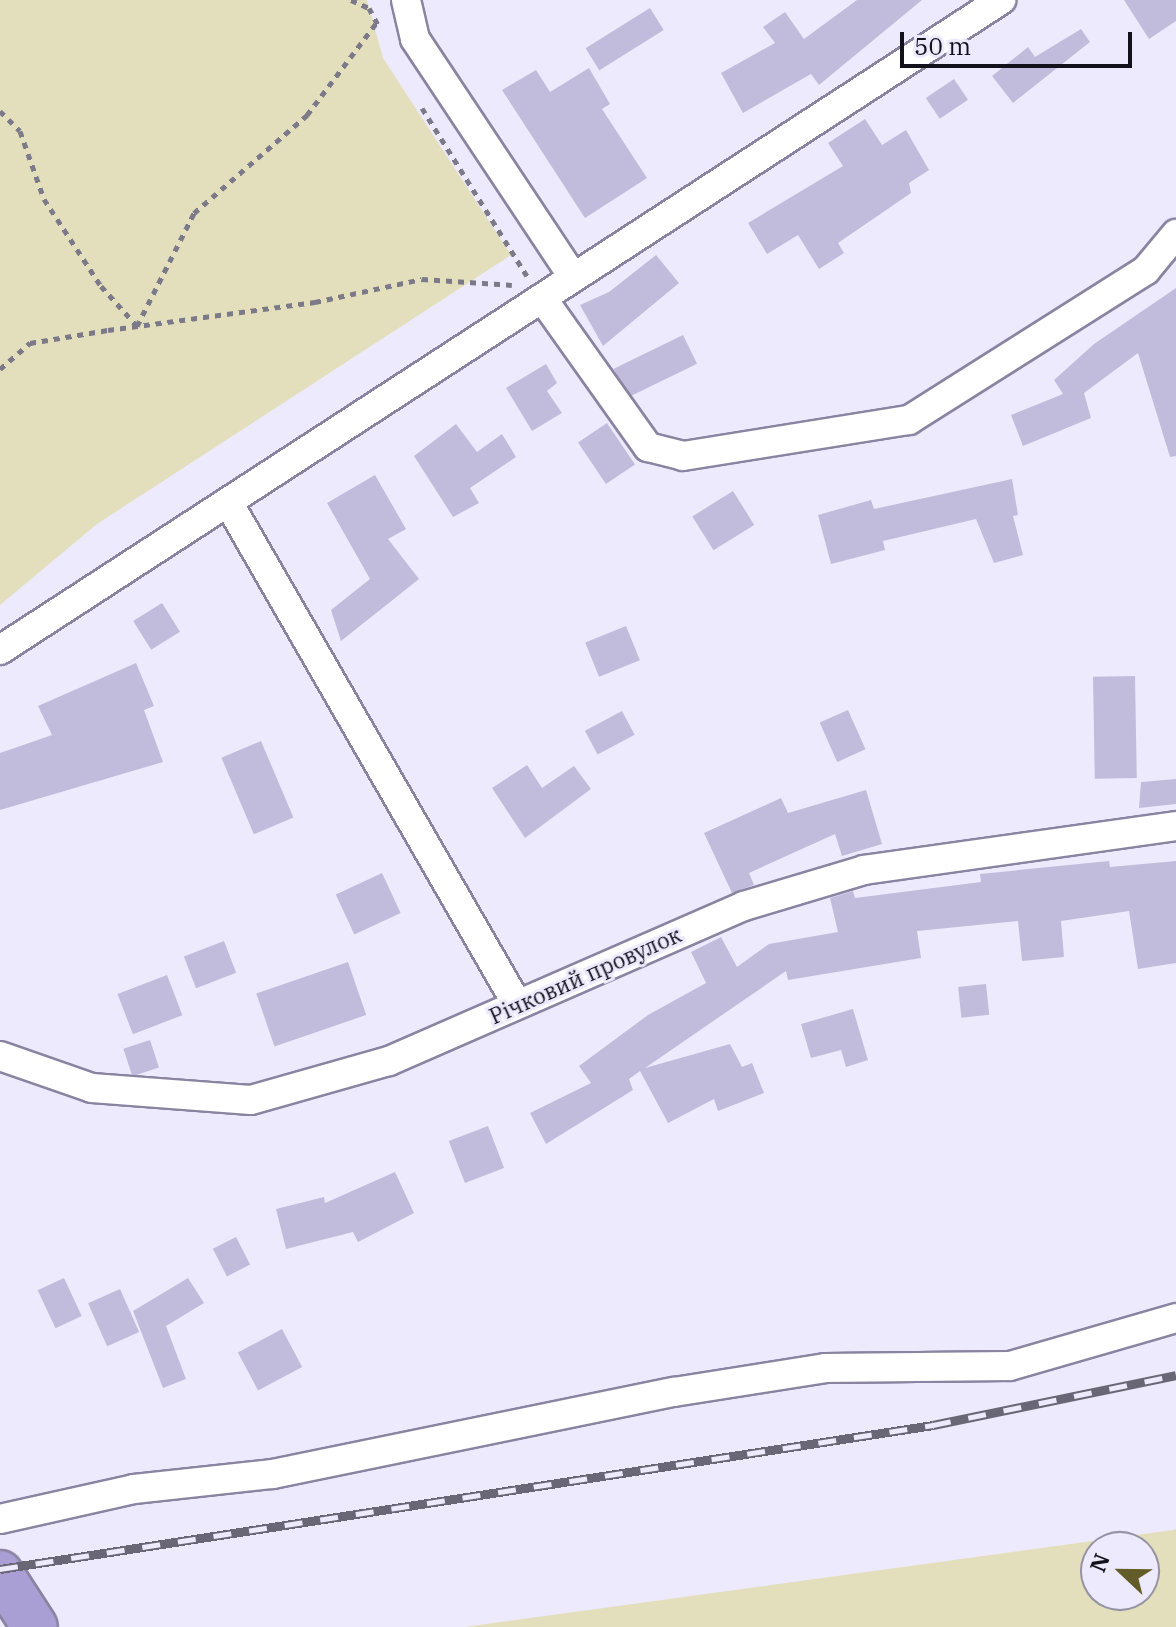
<!DOCTYPE html>
<html>
<head>
<meta charset="utf-8">
<style>
	body { margin:0 }
	#map { position:relative; width:1176px; height:1627px; overflow:hidden; background:#edeafd; font-family:"IBM Plex Serif",serif }
	div>[style] { position:absolute }
	[style*='--x'] { left:calc(var(--x)*1px); top:calc(var(--y)*1px); width:calc(var(--w)*1px); rotate:calc(var(--a)*1deg) }
	.green>* { inset:0; background:#e3dfbd }
	.building>* { inset:0; background:#c2bcdc; transform-origin:0 0 }
	.path>* { height:5px; margin-top:-2.5px; transform-origin:0; background:repeating-linear-gradient(90deg,#7c7988 0 6px,transparent 0 12px) }
	.roads { filter:drop-shadow(2px 0 #8a84a1) drop-shadow(-2px 0 #8a84a1) drop-shadow(0 2px #8a84a1) drop-shadow(0 -2px #8a84a1) }
	.minor>* { height:28px; margin:-14px; padding:0 14px; transform-origin:14px; border-radius:14px; background:#fff }
	.trunk>* { height:44px; margin:-22px; padding:0 22px; transform-origin:22px; border-radius:22px; background:#aa9fd4 }
	.rail>* { height:9px; margin-top:-4.5px; transform-origin:0; background:repeating-linear-gradient(90deg,#edeafd 0 18px,#696775 0 36px); box-sizing:border-box; border-block:2px solid #696775 }
	span { translate:-50% -50%; white-space:nowrap; text-align:center; line-height:1.15; -webkit-text-stroke:6px #edeafd; paint-order:stroke }
	.street-label { font-size:22px; color:#13111c }
	.north { position:absolute; left:1080px; top:1531px; width:80px; height:80px; box-sizing:border-box; background:#edeafd; border:2px solid #9693a3; border-radius:50%; rotate:292deg; font-size:22px; font-weight:700; line-height:32px; text-align:center; color:#13111c }
	.north::after { content:''; display:block; margin:auto; width:28px; height:36px; background:#625c28; clip-path:polygon(50% 0,100% 100%,50% 72%,0 100%) }
	.scale { position:absolute; left:900px; top:32px; width:232px; height:36px; box-sizing:border-box; border:4px solid #13111c; border-top:0; padding-left:10px; font-size:24px; line-height:28px; white-space:nowrap; color:#13111c; -webkit-text-stroke:6px #edeafd; paint-order:stroke }
</style>
</head>
<body>
<div id="map">
	<div class="green">
		<i style="clip-path:polygon(0 0,367px 0,383px 58px,511px 255px,97px 524px,0 605px)"></i>
		<i style="clip-path:polygon(evenodd,1176px 1529px,1176px 1627px,464px 1627px,1173px 1530px,1176px 1529px,1144px 1547px,1144px 1595px,1096px 1595px,1096px 1547px,1144px 1547px)"></i>
	</div>
	<div class="building">
		<i style="clip-path:polygon(857px 0,922px 0,819px 85px,811px 74px,743px 113px,721px 73px,775px 43px,763px 27px,785px 12px,804px 39px)"></i>
		<i style="clip-path:polygon(1124px 0,1176px 0,1176px 21px,1149px 39px)"></i>
		<i style="left:650px;top:8px;width:26px;height:76px;rotate:58deg"></i>
		<i style="clip-path:polygon(1081px 29px,1090px 42px,1013px 103px,992px 76px,1028px 47px,1035px 57px)"></i>
		<i style="clip-path:polygon(589px 68px,610px 104px,602px 109px,647px 178px,585px 218px,502px 90px,536px 70px,550px 92px)"></i>
		<i style="left:954px;top:79px;width:25px;height:34px;rotate:56deg"></i>
		<i style="clip-path:polygon(865px 119px,882px 145px,906px 130px,929px 170px,909px 183px,911px 193px,838px 243px,844px 253px,819px 269px,798px 235px,767px 254px,748px 223px,843px 166px,828px 143px)"></i>
		<i style="clip-path:polygon(656px 255px,679px 283px,603px 346px,580px 305px,609px 292px)"></i>
		<i style="clip-path:polygon(1176px 288px,1176px 456px,1170px 457px,1138px 353px,1084px 393px,1091px 418px,1023px 446px,1011px 415px,1063px 394px,1054px 380px,1094px 344px)"></i>
		<i style="left:683px;top:335px;width:32px;height:77px;rotate:64deg"></i>
		<i style="clip-path:polygon(546px 364px,557px 383px,547px 391px,562px 413px,532px 431px,506px 388px)"></i>
		<i style="left:607px;top:423px;width:50px;height:35px;rotate:56deg"></i>
		<i style="clip-path:polygon(456px 424px,477px 452px,502px 434px,516px 457px,470px 488px,479px 503px,453px 517px,414px 456px)"></i>
		<i style="clip-path:polygon(375px 475px,406px 529px,388px 539px,419px 579px,341px 641px,331px 610px,370px 579px,327px 503px)"></i>
		<i style="clip-path:polygon(1012px 479px,1018px 515px,1013px 516px,1023px 555px,994px 563px,976px 519px,883px 541px,885px 550px,831px 564px,818px 515px,871px 500px,874px 509px)"></i>
		<i style="left:733px;top:491px;width:40px;height:48px;rotate:58deg"></i>
		<i style="left:162px;top:603px;width:34px;height:34px;rotate:58deg"></i>
		<i style="left:626px;top:626px;width:37px;height:44px;rotate:68deg"></i>
		<i style="clip-path:polygon(136px 663px,154px 706px,144px 710px,163px 762px,0 810px,0 753px,52px 735px,38px 706px)"></i>
		<i style="left:1135px;top:676px;width:102px;height:42px;rotate:89deg"></i>
		<i style="left:848px;top:710px;width:43px;height:31px;rotate:66deg"></i>
		<i style="left:622px;top:711px;width:27px;height:42px;rotate:62deg"></i>
		<i style="left:261px;top:741px;width:83px;height:43px;rotate:67deg"></i>
		<i style="clip-path:polygon(527px 765px,542px 788px,574px 766px,591px 789px,525px 838px,492px 788px)"></i>
		<i style="clip-path:polygon(1176px 779px,1176px 804px,1139px 808px,1141px 782px)"></i>
		<i style="clip-path:polygon(866px 790px,882px 844px,842px 856px,835px 834px,749px 873px,754px 885px,732px 893px,704px 833px,781px 798px,788px 813px)"></i>
		<i style="clip-path:polygon(1109px 861px,1110px 867px,1176px 861px,1176px 963px,1138px 969px,1129px 911px,1061px 921px,1064px 957px,1022px 961px,1018px 921px,917px 931px,921px 958px,788px 980px,786px 971px,645px 1068px,730px 1044px,742px 1067px,752px 1063px,764px 1093px,718px 1111px,714px 1099px,668px 1123px,640px 1071px,629px 1079px,633px 1090px,546px 1144px,530px 1113px,591px 1083px,579px 1066px,648px 1015px,706px 983px,691px 952px,721px 937px,737px 967px,769px 944px,838px 932px,830px 898px,853px 891px,855px 898px,981px 882px,980px 874px)"></i>
		<i style="left:382px;top:873px;width:44px;height:51px;rotate:65deg"></i>
		<i style="left:224px;top:941px;width:34px;height:43px;rotate:69deg"></i>
		<i style="left:348px;top:962px;width:56px;height:97px;rotate:71deg"></i>
		<i style="left:167px;top:975px;width:43px;height:53px;rotate:69deg"></i>
		<i style="left:986px;top:984px;width:31px;height:28px;rotate:84deg"></i>
		<i style="clip-path:polygon(853px 1009px,868px 1060px,846px 1067px,841px 1050px,811px 1058px,801px 1024px)"></i>
		<i style="left:150px;top:1040px;width:29px;height:28px;rotate:72deg"></i>
		<i style="left:488px;top:1126px;width:45px;height:42px;rotate:69deg"></i>
		<i style="clip-path:polygon(395px 1172px,414px 1213px,358px 1242px,353px 1232px,286px 1249px,276px 1209px,324px 1197px,325px 1203px)"></i>
		<i style="left:236px;top:1237px;width:31px;height:26px;rotate:63deg"></i>
		<i style="left:64px;top:1278px;width:42px;height:29px;rotate:65deg"></i>
		<i style="clip-path:polygon(188px 1278px,204px 1303px,166px 1326px,186px 1379px,163px 1388px,133px 1311px)"></i>
		<i style="left:120px;top:1289px;width:47px;height:35px;rotate:66deg"></i>
		<i style="left:282px;top:1329px;width:43px;height:50px;rotate:62deg"></i>
	</div>
	<div class="path">
		<i style="--x:351;--y:0;--w:20;--a:24"></i>
		<i style="--x:369;--y:8;--w:19;--a:62"></i>
		<i style="--x:422;--y:108;--w:198;--a:58"></i>
		<i style="--x:0;--y:111;--w:28;--a:45"></i>
		<i style="--x:20;--y:131;--w:72;--a:70.6"></i>
		<i style="--x:44;--y:199;--w:104;--a:56.8"></i>
		<i style="--x:101;--y:286;--w:54;--a:48"></i>
		<i style="--x:137;--y:326;--w:127;--a:-63.2"></i>
		<i style="--x:194;--y:213;--w:150;--a:-40.9"></i>
		<i style="--x:307;--y:115;--w:116;--a:-53"></i>
		<i style="--x:0;--y:369;--w:40;--a:-41"></i>
		<i style="--x:30;--y:343;--w:79;--a:-9.5"></i>
		<i style="--x:108;--y:330;--w:209;--a:-7.7"></i>
		<i style="--x:315;--y:302;--w:109;--a:-12.1"></i>
		<i style="--x:422;--y:279;--w:90;--a:3.8"></i>
	</div>
	<div class="roads">
		<div class="minor">
			<i style="--x:406;--y:0;--w:40;--a:77"></i>
			<i style="--x:415;--y:39;--w:286;--a:56.4"></i>
			<i style="--x:542;--y:298;--w:183;--a:54.6"></i>
			<i style="--x:648;--y:447;--w:36;--a:14"></i>
			<i style="--x:683;--y:456;--w:229;--a:-9.1"></i>
			<i style="--x:909;--y:420;--w:280;--a:-32.3"></i>
			<i style="--x:1146;--y:270;--w:47;--a:-50.2"></i>
			<i style="--x:228;--y:502;--w:579;--a:60.07"></i>
			<i style="--x:0;--y:650;--w:1194;--a:-33"></i>
			<i style="--x:0;--y:1056;--w:97;--a:19.2"></i>
			<i style="--x:92;--y:1088;--w:159;--a:4.3"></i>
			<i style="--x:251;--y:1100;--w:143;--a:-15.8"></i>
			<i style="--x:389;--y:1061;--w:387;--a:-23.6"></i>
			<i style="--x:744;--y:906;--w:125;--a:-16.7"></i>
			<i style="--x:864;--y:870;--w:315;--a:-8"></i>
			<i style="--x:0;--y:1519;--w:137;--a:-12.6"></i>
			<i style="--x:134;--y:1489;--w:140;--a:-6.2"></i>
			<i style="--x:273;--y:1474;--w:409;--a:-11.6"></i>
			<i style="--x:674;--y:1392;--w:153;--a:-9"></i>
			<i style="--x:825;--y:1368;--w:185;--a:-0.6"></i>
			<i style="--x:1010;--y:1366;--w:173;--a:-16.1"></i>
		</div>
		<div class="trunk">
			<i style="--x:0;--y:1573;--w:64;--a:57.1"></i>
		</div>
	</div>
	<div class="rail">
		<i style="--x:0;--y:1569;--w:944;--a:-8.77"></i>
		<i style="--x:933;--y:1425;--w:248;--a:-11.6"></i>
	</div>
	<div class="street-label">
		<span style="left:585px;top:975px;rotate:-24deg">Річковий провулок</span>
	</div>
	<div class="north">N</div>
	<div class="scale">50 m</div>
</div>
</body>
</html>
